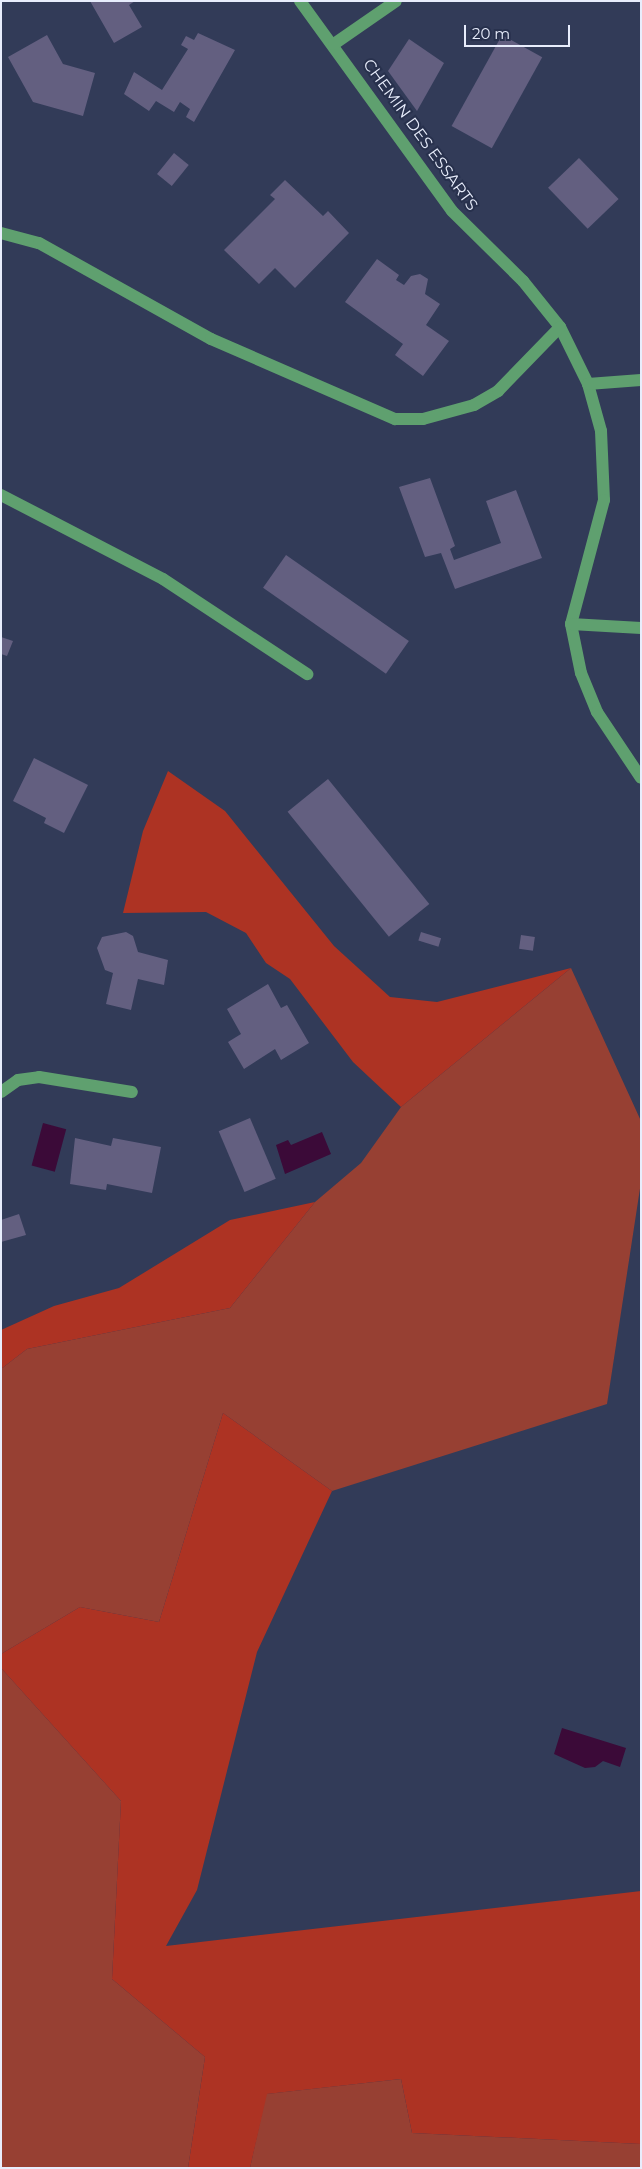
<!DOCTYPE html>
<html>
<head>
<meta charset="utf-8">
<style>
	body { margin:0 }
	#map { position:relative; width:642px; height:2169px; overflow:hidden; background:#323b58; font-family:Montserrat,sans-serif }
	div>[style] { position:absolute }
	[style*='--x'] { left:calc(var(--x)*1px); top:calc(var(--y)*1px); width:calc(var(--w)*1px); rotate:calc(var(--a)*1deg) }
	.green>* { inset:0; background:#974033 }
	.forest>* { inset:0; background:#ad3323 }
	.water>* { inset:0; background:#3b0a38; transform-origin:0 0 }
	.building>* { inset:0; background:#635f80; transform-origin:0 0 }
	.minor>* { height:12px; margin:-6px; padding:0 6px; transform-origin:6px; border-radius:6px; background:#5fa06f }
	span { translate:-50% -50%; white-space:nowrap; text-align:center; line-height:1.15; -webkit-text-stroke:4px #28314d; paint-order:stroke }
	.street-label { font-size:16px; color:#e8edfc }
	.frame { position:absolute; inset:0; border:2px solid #e8edfc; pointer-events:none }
	.scale { position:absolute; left:464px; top:25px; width:106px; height:22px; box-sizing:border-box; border:2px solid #e8edfc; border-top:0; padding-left:6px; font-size:15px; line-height:18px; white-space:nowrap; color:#e8edfc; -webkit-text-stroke:4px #28314d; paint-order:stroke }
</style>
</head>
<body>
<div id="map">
	<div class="green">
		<i style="clip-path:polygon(571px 968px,641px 1121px,641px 1182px,607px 1404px,332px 1491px,223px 1413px,159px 1622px,80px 1607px,1px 1654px,1px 1369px,27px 1349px,230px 1308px,315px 1202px,361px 1163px,401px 1107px)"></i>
		<i style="clip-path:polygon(1px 1668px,121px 1801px,112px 1979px,205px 2057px,188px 2168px,1px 2168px)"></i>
		<i style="clip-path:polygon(401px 2079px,412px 2133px,641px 2144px,641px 2168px,250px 2168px,266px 2094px)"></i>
	</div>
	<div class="forest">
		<i style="clip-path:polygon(168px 771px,225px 811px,334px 946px,390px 997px,437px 1002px,571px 968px,401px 1107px,353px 1062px,290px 979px,266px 963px,246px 933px,206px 912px,123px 913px,143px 831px)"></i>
		<i style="clip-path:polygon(315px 1202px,230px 1308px,27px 1349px,1px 1369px,1px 1330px,54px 1306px,119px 1288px,230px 1220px)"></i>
		<i style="clip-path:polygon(223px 1413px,332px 1491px,257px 1652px,197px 1890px,166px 1946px,641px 1891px,641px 2144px,412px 2133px,401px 2079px,267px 2094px,250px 2168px,188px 2168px,205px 2057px,112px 1979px,121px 1801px,1px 1668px,1px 1654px,80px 1607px,159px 1622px)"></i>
	</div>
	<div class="water">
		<i style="left:43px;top:1123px;width:24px;height:44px;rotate:15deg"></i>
		<i style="clip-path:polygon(322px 1132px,331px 1154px,285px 1174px,276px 1145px,288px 1140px,291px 1145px)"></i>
		<i style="clip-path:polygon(562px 1728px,626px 1748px,620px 1767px,603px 1761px,595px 1767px,585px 1768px,554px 1754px)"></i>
	</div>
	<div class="building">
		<i style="clip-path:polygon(90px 1px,135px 1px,129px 5px,142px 27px,114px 43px)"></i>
		<i style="clip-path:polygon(198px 33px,235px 50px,194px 122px,186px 117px,190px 109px,180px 102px,174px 112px,156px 101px,149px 111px,124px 94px,134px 72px,162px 90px,188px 49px,181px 45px,186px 36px,194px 40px)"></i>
		<i style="clip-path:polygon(47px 35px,63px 64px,95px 73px,83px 116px,33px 102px,8px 57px)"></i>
		<i style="left:502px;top:35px;width:46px;height:104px;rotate:29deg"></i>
		<i style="clip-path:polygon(409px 39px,444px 63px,417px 111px,388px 71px)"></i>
		<i style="left:174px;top:153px;width:19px;height:27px;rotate:39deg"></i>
		<i style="left:579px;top:158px;width:57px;height:43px;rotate:46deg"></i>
		<i style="clip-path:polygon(285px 180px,323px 216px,328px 211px,349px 233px,295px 288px,275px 268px,259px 284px,224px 250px,275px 199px,270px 195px)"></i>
		<i style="clip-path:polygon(377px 259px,399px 275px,396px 280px,404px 285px,411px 276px,420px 274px,428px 279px,425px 294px,440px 304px,426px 325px,449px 341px,423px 376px,395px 355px,403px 344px,345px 302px)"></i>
		<i style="clip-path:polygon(430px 478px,455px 546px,450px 549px,454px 560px,501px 543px,486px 501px,516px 490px,542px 558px,455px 589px,441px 553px,425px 557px,399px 487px)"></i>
		<i style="left:286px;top:555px;width:150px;height:40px;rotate:35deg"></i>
		<i style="clip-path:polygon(1px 637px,13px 641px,7px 656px,1px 654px)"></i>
		<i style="clip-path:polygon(34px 758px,88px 785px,64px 833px,44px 823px,46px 818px,13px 801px)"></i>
		<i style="left:328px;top:779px;width:161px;height:52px;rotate:51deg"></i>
		<i style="clip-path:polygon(126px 932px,133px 936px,138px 952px,168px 960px,164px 985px,138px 979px,131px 1010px,106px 1004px,113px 973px,105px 970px,97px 948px,102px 937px)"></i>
		<i style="left:421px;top:932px;width:21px;height:9px;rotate:17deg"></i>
		<i style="left:521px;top:935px;width:14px;height:14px;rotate:8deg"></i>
		<i style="clip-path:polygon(268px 984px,281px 1008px,287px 1005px,309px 1043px,281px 1060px,275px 1049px,244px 1069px,228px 1042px,241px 1034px,227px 1009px)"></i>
		<i style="left:250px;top:1118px;width:66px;height:34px;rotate:67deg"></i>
		<i style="clip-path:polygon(75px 1138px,111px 1146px,113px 1138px,161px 1147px,152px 1193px,107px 1184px,106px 1190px,70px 1184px)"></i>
		<i style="clip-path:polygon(19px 1214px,26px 1235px,1px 1242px,1px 1220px)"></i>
	</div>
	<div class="minor">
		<i style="--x:300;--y:1;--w:259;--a:54.1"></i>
		<i style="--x:452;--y:211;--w:100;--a:44.6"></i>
		<i style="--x:523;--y:281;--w:59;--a:51.2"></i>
		<i style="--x:560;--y:327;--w:64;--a:63.8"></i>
		<i style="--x:588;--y:384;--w:49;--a:74.5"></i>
		<i style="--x:601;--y:431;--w:69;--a:87.5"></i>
		<i style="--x:604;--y:500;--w:128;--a:104.9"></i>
		<i style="--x:571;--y:624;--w:50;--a:78.5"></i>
		<i style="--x:581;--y:673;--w:42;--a:67.7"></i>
		<i style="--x:597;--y:712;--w:79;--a:56.3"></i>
		<i style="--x:334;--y:44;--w:75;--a:-34.7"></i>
		<i style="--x:1;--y:233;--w:39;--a:15"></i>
		<i style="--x:39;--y:243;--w:197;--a:29.2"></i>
		<i style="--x:211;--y:339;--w:201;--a:23.5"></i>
		<i style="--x:395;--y:419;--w:28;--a:0"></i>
		<i style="--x:423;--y:419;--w:53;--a:-15.4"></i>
		<i style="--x:474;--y:405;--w:28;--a:-30"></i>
		<i style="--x:498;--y:391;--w:89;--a:-45.9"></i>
		<i style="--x:588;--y:384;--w:53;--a:-4.3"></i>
		<i style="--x:1;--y:495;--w:182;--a:27.4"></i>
		<i style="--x:163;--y:579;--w:173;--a:33.4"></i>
		<i style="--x:571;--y:624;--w:70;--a:3.3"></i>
		<i style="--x:1;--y:1092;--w:21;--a:-35"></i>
		<i style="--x:18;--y:1080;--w:21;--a:-8"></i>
		<i style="--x:39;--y:1077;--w:94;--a:9.2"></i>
	</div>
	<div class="street-label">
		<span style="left:420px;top:135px;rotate:54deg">CHEMIN DES ESSARTS</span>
	</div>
	<div class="frame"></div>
	<div class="scale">20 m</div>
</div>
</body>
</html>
